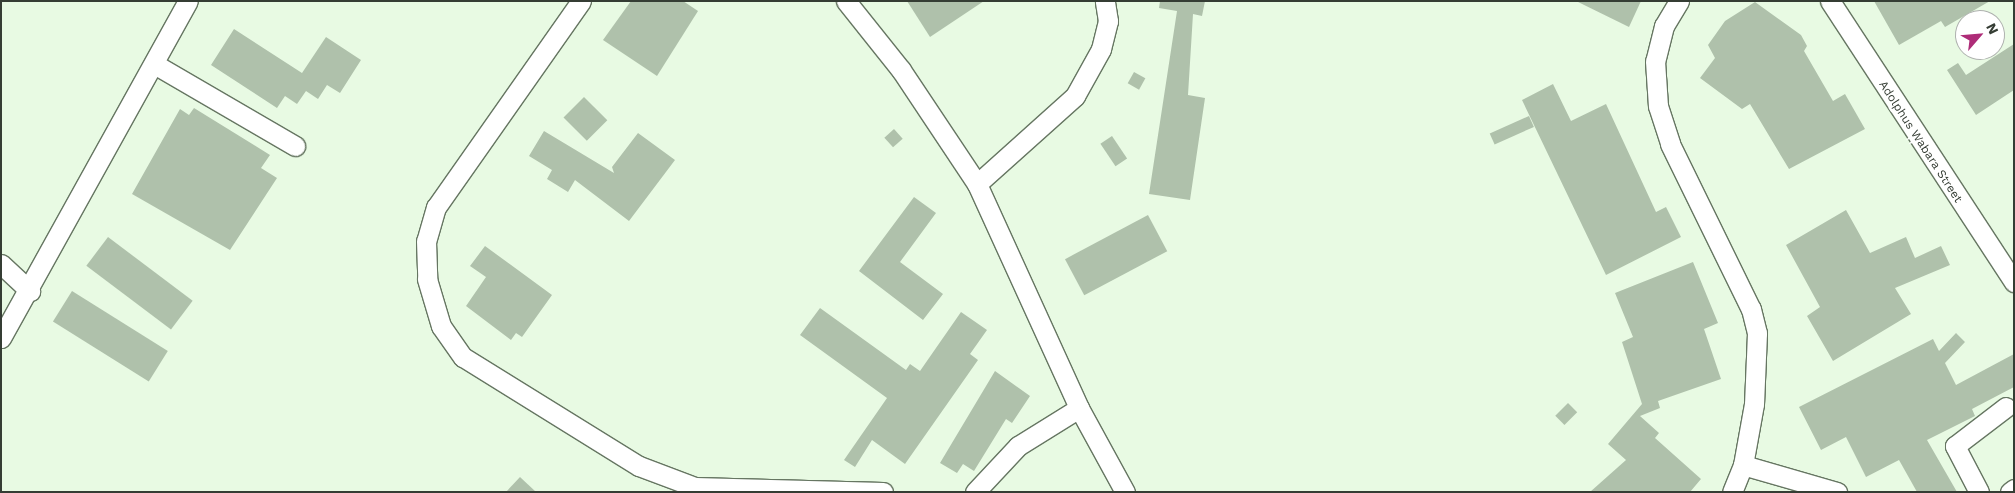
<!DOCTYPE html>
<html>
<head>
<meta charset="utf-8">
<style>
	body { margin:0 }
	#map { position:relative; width:2015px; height:493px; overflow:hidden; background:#e8fae3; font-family:"Work Sans",sans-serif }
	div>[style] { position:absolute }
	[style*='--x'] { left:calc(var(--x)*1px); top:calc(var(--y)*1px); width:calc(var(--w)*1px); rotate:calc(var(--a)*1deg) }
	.building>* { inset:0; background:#afc1ab; transform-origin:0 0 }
	.roads { filter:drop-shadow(1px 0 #667662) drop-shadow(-1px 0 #667662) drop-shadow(0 1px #667662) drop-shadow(0 -1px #667662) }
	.minor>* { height:19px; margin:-9.5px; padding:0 9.5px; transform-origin:9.5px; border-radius:9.5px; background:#fff }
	span { translate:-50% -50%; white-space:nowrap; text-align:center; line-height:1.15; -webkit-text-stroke:4.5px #fff; paint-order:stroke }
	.street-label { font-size:12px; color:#353d34 }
	.frame { position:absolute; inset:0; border:2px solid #353d34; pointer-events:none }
	.north { position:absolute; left:1955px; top:10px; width:50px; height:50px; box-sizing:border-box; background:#fff; border:1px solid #aeb1ae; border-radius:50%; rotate:63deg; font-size:14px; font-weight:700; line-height:20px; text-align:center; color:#353d34 }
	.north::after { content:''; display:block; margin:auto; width:18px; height:22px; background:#ae2c78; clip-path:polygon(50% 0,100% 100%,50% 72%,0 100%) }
</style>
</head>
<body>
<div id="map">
	<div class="building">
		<i style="clip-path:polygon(631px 1px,683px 1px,698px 11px,657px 76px,603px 40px)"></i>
		<i style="clip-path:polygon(907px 1px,984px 1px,930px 37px)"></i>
		<i style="clip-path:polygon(1160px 1px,1205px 1px,1202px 16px,1193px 14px,1188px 95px,1205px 98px,1190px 200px,1149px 194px,1177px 11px,1159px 8px)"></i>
		<i style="clip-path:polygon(1576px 1px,1641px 1px,1629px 27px)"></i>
		<i style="clip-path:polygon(1874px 1px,1990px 1px,1945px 27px,1941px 21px,1899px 45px)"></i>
		<i style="clip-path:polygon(1755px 2px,1801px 35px,1807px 46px,1804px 51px,1833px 101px,1845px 94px,1865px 129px,1789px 169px,1750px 104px,1742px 109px,1700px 78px,1715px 58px,1708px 45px,1725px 21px)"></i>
		<i style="clip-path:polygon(234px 29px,302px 73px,326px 37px,361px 60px,340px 93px,327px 85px,318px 99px,306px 91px,297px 104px,285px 96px,277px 108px,211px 65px)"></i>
		<i style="clip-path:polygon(2014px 44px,2014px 90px,1976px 115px,1947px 70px,1958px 63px,1966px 75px)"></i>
		<i style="left:1134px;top:72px;width:13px;height:13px;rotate:29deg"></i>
		<i style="clip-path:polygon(1553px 84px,1571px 121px,1606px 104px,1656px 212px,1666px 207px,1681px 237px,1606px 275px,1522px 100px)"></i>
		<i style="left:584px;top:97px;width:33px;height:29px;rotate:45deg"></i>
		<i style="clip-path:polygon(194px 108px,270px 155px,261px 168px,277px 178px,230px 250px,132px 194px,180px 109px,189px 115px)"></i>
		<i style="left:1529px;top:116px;width:12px;height:43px;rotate:66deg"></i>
		<i style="left:894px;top:129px;width:13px;height:13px;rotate:48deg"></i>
		<i style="clip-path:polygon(544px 131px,614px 173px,612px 167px,638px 133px,675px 160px,629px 221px,575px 180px,568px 192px,547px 179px,552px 170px,529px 156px)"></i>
		<i style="left:1112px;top:136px;width:27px;height:14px;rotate:56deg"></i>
		<i style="clip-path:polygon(914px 197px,936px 213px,900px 262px,943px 294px,923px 320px,859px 271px)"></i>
		<i style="clip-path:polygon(1846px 210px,1870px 253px,1906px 237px,1915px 258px,1941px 246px,1950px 265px,1895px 288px,1911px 314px,1833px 361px,1807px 316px,1820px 307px,1786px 245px)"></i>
		<i style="left:1148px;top:215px;width:41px;height:94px;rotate:62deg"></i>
		<i style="left:108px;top:237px;width:106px;height:36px;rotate:37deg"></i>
		<i style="clip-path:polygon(485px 246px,552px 295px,522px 337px,516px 333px,511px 340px,466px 306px,486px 277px,470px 266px)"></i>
		<i style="clip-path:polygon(1693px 262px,1718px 323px,1704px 329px,1721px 379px,1658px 401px,1660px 408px,1640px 416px,1659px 433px,1655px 438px,1701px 479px,1690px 492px,1590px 492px,1626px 460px,1608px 444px,1642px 404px,1622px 342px,1633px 337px,1615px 293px)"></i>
		<i style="left:72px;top:291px;width:113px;height:36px;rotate:32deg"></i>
		<i style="clip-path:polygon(820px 308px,906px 370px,910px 364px,920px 371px,961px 312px,987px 330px,970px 354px,978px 360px,905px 464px,872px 440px,855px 467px,844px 460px,887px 398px,800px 335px)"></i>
		<i style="clip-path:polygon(1956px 333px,1965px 342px,1945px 363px,1956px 385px,2014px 354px,2014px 387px,1972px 409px,1975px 416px,1927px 440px,1957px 492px,1917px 492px,1899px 460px,1866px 477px,1846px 437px,1821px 450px,1799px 407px,1933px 339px,1939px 351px)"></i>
		<i style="clip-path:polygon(995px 371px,1030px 396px,1012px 423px,1006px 419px,974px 471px,963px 464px,957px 473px,940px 463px)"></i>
		<i style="left:1568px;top:403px;width:13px;height:18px;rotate:45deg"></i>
		<i style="clip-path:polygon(520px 477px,536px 492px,506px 492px)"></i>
	</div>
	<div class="roads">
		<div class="minor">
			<i style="--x:581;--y:1;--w:252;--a:125.1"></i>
			<i style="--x:436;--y:207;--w:35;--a:106"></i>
			<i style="--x:426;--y:241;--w:38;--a:88"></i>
			<i style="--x:427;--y:279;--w:49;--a:73.4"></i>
			<i style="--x:441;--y:326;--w:38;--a:55"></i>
			<i style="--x:463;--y:357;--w:207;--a:31.8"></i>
			<i style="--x:639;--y:466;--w:60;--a:20.6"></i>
			<i style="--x:695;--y:487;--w:188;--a:1.5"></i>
			<i style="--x:846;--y:1;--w:88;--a:51.4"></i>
			<i style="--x:901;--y:70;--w:137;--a:56.3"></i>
			<i style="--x:977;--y:184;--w:246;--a:65.5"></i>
			<i style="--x:1079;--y:408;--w:96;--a:61.3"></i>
			<i style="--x:1679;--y:1;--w:29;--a:121"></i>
			<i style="--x:1664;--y:26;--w:36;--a:104"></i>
			<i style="--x:1655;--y:61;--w:45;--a:86.2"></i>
			<i style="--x:1658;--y:106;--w:40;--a:72"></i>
			<i style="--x:1670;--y:144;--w:184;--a:63.9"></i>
			<i style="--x:1751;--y:309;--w:25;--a:76"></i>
			<i style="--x:1757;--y:333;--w:71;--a:92.4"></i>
			<i style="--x:1754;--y:404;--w:62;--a:100.2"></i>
			<i style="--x:1743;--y:465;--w:29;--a:112"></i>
			<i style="--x:1830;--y:1;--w:336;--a:56.8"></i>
			<i style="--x:156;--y:65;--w:161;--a:30.2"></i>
			<i style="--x:977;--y:184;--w:132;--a:-41.9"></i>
			<i style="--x:1075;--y:96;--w:54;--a:-61"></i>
			<i style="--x:1101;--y:49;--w:29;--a:-76"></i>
			<i style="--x:1108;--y:21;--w:20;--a:-99"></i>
			<i style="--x:1;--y:264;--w:40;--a:43"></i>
			<i style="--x:1;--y:338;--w:385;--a:-61"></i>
			<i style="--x:1743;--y:465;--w:98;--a:16"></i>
			<i style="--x:975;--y:492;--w:63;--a:-46.9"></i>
			<i style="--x:1018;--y:446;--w:72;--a:-31.9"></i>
			<i style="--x:1979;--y:492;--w:52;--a:-117.6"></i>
			<i style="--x:1955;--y:446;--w:64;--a:-37.4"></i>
			<i style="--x:2010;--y:492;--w:5;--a:-37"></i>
		</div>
	</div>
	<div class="street-label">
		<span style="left:1920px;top:142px;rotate:57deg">Adolphus Wabara Street</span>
	</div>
	<div class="frame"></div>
	<div class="north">N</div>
</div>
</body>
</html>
